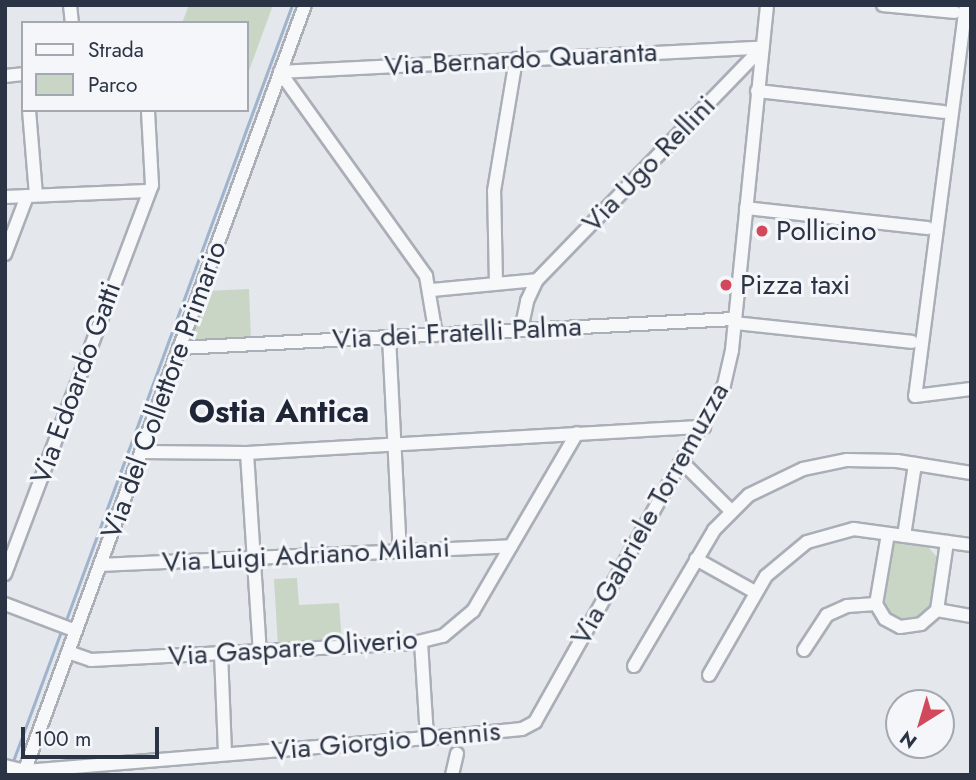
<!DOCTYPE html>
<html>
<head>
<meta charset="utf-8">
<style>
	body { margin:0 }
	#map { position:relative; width:976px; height:780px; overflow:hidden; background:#e4e7ec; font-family:Jost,sans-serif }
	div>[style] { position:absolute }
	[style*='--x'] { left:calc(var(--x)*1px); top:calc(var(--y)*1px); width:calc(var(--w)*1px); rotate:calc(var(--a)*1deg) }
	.green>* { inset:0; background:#c9d6c5 }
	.stream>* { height:2.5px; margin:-1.25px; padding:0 1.25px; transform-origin:1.25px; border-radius:1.25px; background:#9fb4cc }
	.roads { filter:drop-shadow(2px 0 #a9aeb7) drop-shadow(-2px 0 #a9aeb7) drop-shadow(0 2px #a9aeb7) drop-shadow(0 -2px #a9aeb7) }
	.minor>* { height:12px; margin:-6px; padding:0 6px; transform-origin:6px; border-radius:6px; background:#f7f8fa }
	.dots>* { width:19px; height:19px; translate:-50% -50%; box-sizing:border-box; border:4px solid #f4f6f9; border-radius:50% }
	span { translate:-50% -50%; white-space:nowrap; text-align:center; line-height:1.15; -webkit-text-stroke:6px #f4f6f9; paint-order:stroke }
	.street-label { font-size:28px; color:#2b3445 }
	.poi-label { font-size:28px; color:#2b3445 }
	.left { translate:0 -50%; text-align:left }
	.quarter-label { font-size:32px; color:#1d2536; font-weight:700 }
	.frame { position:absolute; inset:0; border:7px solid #2b3445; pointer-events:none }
	.legend { position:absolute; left:21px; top:21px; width:228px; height:91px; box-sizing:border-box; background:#f4f6f9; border:2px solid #a4a8b1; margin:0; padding:9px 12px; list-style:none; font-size:21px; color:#2b3445 }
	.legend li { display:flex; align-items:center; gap:14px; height:35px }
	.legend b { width:35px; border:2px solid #a4a8b1 }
	.north { position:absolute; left:885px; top:689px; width:70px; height:70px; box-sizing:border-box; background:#f4f6f9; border:2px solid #a4a8b1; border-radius:50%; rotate:217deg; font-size:19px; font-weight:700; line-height:28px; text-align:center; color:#2b3445 }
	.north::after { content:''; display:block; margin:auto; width:24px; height:32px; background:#d1495b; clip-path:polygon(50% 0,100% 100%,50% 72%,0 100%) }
	.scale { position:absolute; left:21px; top:727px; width:138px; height:32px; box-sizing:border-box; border:4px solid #2b3445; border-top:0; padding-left:9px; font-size:21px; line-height:24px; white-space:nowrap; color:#2b3445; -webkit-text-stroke:5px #f4f6f9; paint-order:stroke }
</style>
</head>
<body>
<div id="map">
	<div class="green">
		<i style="clip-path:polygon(189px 5px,273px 5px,247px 76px,247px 23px,182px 23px)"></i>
		<i style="clip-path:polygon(249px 289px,251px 340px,194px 342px,189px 336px,205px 291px)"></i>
		<i style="clip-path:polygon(890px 541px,927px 546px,937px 557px,931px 609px,922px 622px,896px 623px,882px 606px)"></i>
		<i style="clip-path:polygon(297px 578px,299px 605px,339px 603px,342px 643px,278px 647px,274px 579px)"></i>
	</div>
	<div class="stream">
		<i style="--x:65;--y:623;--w:658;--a:-69.83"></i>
		<i style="--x:12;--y:764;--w:144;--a:-69.7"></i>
	</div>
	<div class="roads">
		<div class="minor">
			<i style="--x:70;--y:5;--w:18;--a:84"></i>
			<i style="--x:883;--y:5;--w:72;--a:5.6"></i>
			<i style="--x:966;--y:5;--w:394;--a:97.4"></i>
			<i style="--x:915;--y:396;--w:56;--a:-7.1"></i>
			<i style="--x:280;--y:72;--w:483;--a:-2.9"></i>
			<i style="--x:280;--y:72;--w:251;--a:54.4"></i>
			<i style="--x:426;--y:276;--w:60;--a:80.4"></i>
			<i style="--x:5;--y:76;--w:18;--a:-6"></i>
			<i style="--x:757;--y:91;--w:188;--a:6.4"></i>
			<i style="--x:29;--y:110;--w:85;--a:85.3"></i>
			<i style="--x:5;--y:197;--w:142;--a:-2.4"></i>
			<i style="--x:746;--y:208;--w:183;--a:6.3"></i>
			<i style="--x:5;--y:254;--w:62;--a:-69.2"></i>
			<i style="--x:496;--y:283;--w:92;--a:-91.2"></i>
			<i style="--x:494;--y:191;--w:134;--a:-80.5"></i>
			<i style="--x:432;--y:290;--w:105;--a:-5.4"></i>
			<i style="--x:735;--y:323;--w:178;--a:6.1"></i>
			<i style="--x:521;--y:330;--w:30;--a:-78"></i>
			<i style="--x:527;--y:301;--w:23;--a:-65"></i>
			<i style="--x:537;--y:280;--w:323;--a:-45.9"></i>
			<i style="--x:389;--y:337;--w:214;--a:87.1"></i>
			<i style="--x:179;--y:348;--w:557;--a:-2.99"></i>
			<i style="--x:141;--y:452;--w:106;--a:0.5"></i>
			<i style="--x:247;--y:453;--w:458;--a:-3.3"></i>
			<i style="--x:247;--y:453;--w:199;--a:86.3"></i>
			<i style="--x:682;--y:462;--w:68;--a:45"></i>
			<i style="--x:888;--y:534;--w:71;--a:99.7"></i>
			<i style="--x:876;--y:604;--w:17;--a:59"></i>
			<i style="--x:885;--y:619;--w:17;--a:28"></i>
			<i style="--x:900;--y:627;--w:21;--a:-8"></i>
			<i style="--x:921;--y:624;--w:21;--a:-41"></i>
			<i style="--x:937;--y:610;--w:69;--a:-81.6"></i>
			<i style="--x:904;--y:536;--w:73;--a:-81.3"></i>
			<i style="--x:696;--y:559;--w:68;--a:29.2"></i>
			<i style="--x:100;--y:565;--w:411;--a:-2.6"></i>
			<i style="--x:5;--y:574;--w:416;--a:-69.3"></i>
			<i style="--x:152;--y:185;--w:75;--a:-93.1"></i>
			<i style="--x:5;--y:604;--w:76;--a:20.8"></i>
			<i style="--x:937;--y:610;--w:35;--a:10"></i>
			<i style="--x:421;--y:642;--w:96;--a:86.4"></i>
			<i style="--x:804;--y:650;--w:42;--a:-56.7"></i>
			<i style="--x:827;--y:615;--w:22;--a:-24"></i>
			<i style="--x:847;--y:606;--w:29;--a:-4"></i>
			<i style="--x:68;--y:652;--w:24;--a:19"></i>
			<i style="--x:91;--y:660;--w:323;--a:-3"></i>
			<i style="--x:414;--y:643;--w:30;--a:-14"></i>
			<i style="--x:443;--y:636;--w:39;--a:-40"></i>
			<i style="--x:473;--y:611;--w:206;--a:-59.7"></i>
			<i style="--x:221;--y:653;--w:101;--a:87.7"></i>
			<i style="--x:634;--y:666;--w:158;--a:-59.5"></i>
			<i style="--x:714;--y:530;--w:49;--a:-45"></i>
			<i style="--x:749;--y:495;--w:60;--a:-25.7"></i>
			<i style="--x:803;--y:469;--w:45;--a:-11.6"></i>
			<i style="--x:847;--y:460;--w:50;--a:1.1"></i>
			<i style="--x:897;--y:461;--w:75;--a:9.2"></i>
			<i style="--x:709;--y:675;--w:114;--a:-60.1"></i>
			<i style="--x:766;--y:576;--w:53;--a:-39.7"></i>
			<i style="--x:807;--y:542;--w:49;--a:-15.5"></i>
			<i style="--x:854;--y:529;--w:118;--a:7.8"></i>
			<i style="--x:5;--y:766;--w:21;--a:14"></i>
			<i style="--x:25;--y:771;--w:437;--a:-4.7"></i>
			<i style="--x:461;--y:735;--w:61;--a:-5.6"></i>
			<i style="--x:522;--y:729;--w:15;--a:-28"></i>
			<i style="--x:535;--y:722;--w:386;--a:-60.7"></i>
			<i style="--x:724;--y:385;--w:36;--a:-77"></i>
			<i style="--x:732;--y:350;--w:347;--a:-84.2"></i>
			<i style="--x:23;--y:775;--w:820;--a:-69.89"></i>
			<i style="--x:452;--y:775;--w:22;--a:-77"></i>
		</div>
	</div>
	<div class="dots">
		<i style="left:762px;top:231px;background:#d1495b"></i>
		<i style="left:726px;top:285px;background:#d1495b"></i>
	</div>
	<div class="street-label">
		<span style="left:521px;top:59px;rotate:-3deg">Via Bernardo Quaranta</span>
		<span style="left:649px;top:164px;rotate:-46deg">Via Ugo Rellini</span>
		<span style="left:457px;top:333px;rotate:-3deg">Via dei Fratelli Palma</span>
		<span style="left:76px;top:383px;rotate:-70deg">Via Edoardo Gatti</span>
		<span style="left:164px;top:390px;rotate:-70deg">Via del Collettore Primario</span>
		<span style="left:650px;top:514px;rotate:-61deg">Via Gabriele Torremuzza</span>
		<span style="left:306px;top:555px;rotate:-3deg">Via Luigi Adriano Milani</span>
		<span style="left:293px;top:648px;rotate:-4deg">Via Gaspare Oliverio</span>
		<span style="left:386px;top:741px;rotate:-5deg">Via Giorgio Dennis</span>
	</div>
	<div class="poi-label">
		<span class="left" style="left:776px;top:231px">Pollicino</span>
		<span class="left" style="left:740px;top:285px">Pizza taxi</span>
	</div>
	<div class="quarter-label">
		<span style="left:279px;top:411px">Ostia Antica</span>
	</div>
	<div class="frame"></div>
	<ul class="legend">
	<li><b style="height:9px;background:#f7f8fa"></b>Strada</li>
	<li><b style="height:19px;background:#c9d6c5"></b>Parco</li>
	</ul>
	<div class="north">N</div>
	<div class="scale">100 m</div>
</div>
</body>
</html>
